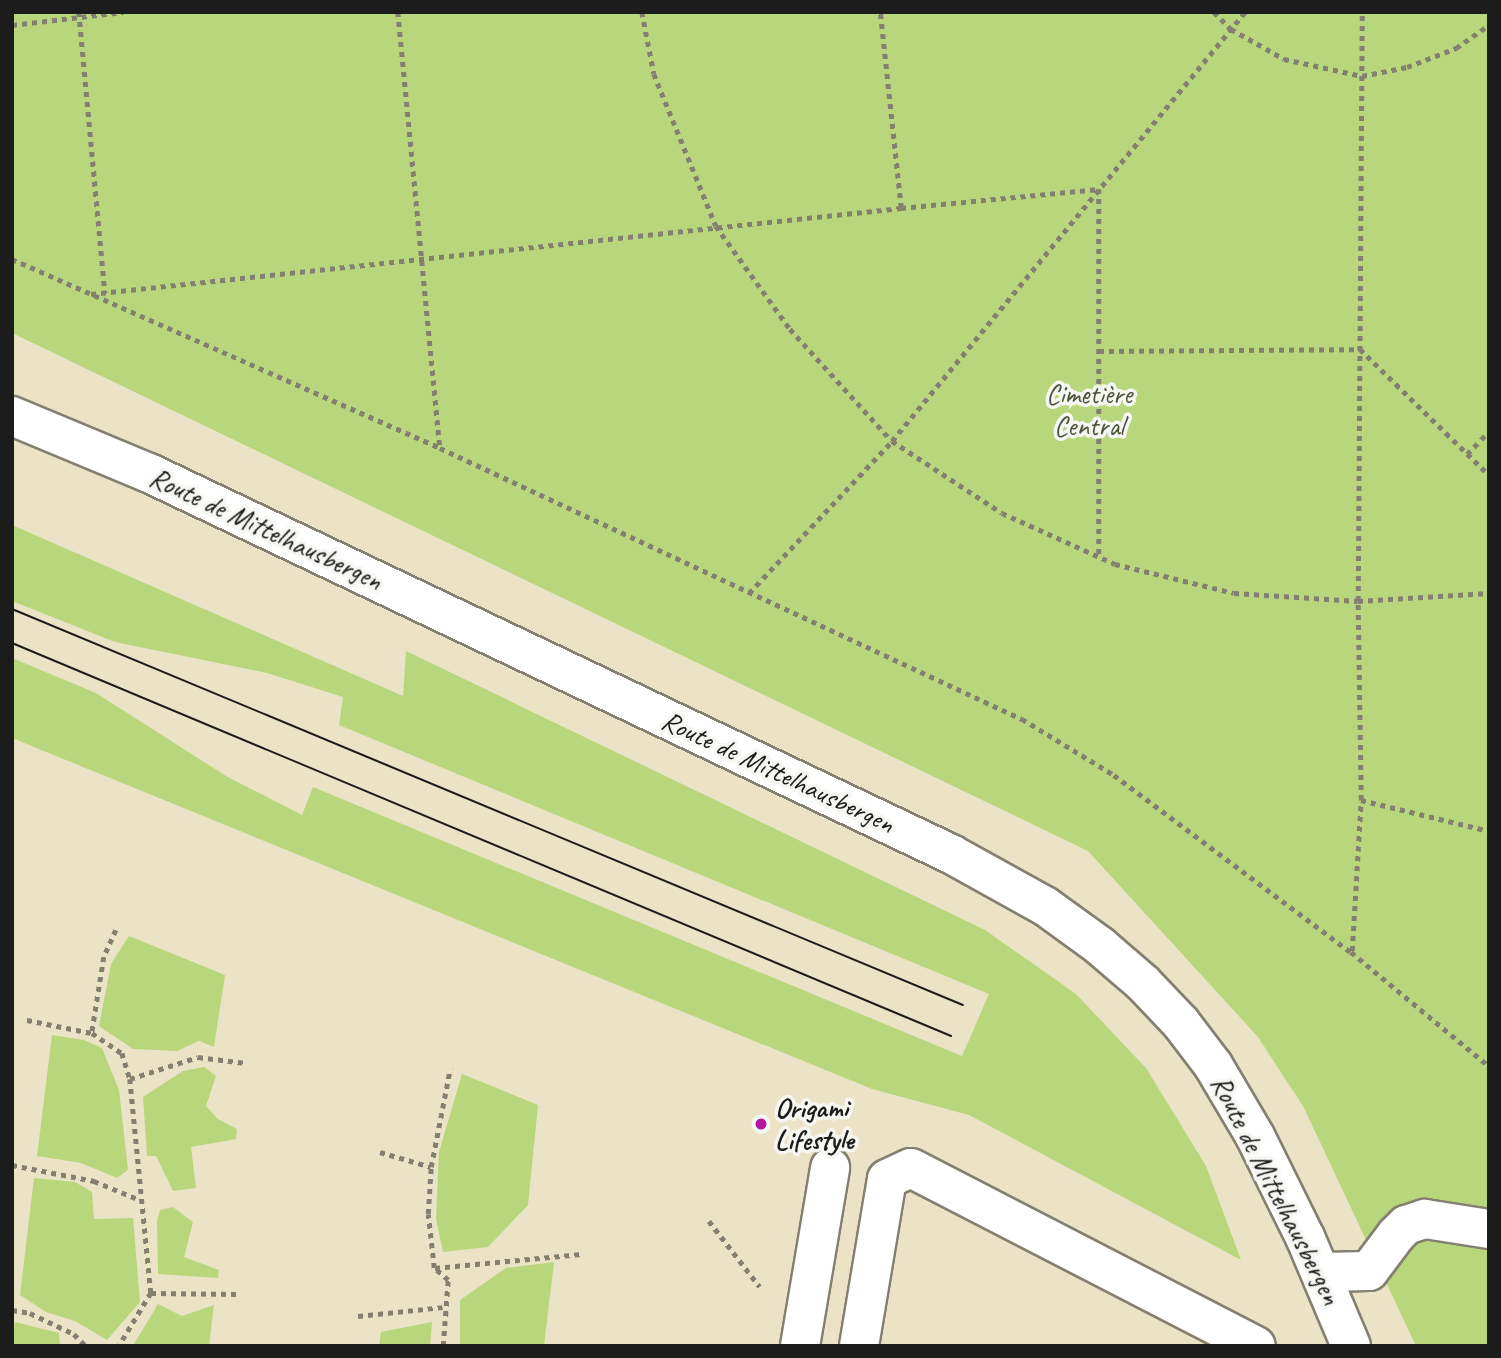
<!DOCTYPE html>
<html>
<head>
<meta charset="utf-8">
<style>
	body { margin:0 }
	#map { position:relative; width:1501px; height:1358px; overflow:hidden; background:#ebe3c6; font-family:Caveat,sans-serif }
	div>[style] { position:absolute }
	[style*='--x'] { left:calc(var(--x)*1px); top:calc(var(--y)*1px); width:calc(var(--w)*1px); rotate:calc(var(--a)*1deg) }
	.green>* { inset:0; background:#b8d67c }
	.path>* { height:4.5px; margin-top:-2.25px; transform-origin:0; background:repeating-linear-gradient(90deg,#848071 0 5px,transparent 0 10px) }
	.roads { filter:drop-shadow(2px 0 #848071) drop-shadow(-2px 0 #848071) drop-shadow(0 2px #848071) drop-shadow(0 -2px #848071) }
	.minor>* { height:38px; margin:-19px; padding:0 19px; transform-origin:19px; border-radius:19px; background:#fff }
	.tram>* { height:2px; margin:-1px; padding:0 1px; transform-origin:1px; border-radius:1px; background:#1c1c1c }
	.dots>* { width:19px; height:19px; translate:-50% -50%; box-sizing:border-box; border:4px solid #f6f6f2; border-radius:50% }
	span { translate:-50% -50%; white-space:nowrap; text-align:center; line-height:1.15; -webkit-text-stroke:7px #f6f6f2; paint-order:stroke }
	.park-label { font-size:28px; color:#4b5439 }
	.street-label { font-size:28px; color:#1c1c1c }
	.poi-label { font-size:28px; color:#1c1c1c; font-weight:700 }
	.left { translate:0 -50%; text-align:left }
	.frame { position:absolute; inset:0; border:14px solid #1c1c1c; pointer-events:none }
</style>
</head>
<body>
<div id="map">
	<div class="green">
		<i style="clip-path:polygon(12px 12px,1489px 12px,1489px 1346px,1416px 1346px,1303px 1106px,1258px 1037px,1088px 851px,12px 333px)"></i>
		<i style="clip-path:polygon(12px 525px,403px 696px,406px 651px,985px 930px,1076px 994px,1146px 1068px,1206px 1166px,1241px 1260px,969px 1115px,872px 1089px,12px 738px,12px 658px,96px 693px,226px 776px,302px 815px,313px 787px,962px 1056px,989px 994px,339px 725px,343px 697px,267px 673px,115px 642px,12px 601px)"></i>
		<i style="clip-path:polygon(129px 936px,225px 975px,214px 1047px,199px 1041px,177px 1051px,133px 1049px,99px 1026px,111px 964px)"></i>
		<i style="clip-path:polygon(52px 1035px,84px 1040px,102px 1048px,119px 1090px,128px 1170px,117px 1178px,81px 1163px,37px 1156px)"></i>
		<i style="clip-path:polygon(204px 1067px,216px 1076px,206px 1106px,218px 1119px,237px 1129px,236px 1139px,191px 1147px,196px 1188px,173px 1191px,156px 1156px,147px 1156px,143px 1097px,183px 1071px)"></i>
		<i style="clip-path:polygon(462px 1074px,538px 1105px,528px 1205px,488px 1247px,443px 1252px,436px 1219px,439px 1152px)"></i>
		<i style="clip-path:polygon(34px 1178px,75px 1182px,92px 1192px,94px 1219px,133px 1218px,140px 1302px,107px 1340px,75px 1321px,46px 1312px,20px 1295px)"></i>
		<i style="clip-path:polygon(173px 1207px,193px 1222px,184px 1257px,219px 1270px,218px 1278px,158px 1274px,157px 1221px,160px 1210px)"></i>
		<i style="clip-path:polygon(554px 1262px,544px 1346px,460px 1346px,460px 1300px,506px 1268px)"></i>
		<i style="clip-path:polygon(158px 1304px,182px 1316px,214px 1305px,209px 1346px,133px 1346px)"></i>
		<i style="clip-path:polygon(15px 1322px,59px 1333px,60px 1346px,12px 1346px)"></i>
		<i style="clip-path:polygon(432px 1322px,430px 1346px,379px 1346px,381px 1332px)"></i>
	</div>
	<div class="path">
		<i style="--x:79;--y:12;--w:282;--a:84.7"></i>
		<i style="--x:398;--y:12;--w:438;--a:84.5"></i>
		<i style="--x:642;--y:12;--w:63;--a:79"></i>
		<i style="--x:654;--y:74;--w:164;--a:67.8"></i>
		<i style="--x:716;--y:226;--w:127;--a:54.3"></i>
		<i style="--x:790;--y:329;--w:151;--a:47.7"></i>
		<i style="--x:892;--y:441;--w:131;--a:33.2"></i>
		<i style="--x:1002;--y:513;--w:124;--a:24.3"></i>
		<i style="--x:1115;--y:564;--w:122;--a:13.7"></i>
		<i style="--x:1234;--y:593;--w:124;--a:3.7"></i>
		<i style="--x:1358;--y:601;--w:131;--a:-3.5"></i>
		<i style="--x:1214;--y:12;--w:24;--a:45"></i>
		<i style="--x:1231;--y:29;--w:61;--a:29.5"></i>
		<i style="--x:1284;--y:59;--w:80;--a:12.3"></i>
		<i style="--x:1362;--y:76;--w:46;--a:-11.3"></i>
		<i style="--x:1407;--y:67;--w:53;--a:-21.2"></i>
		<i style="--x:1456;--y:48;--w:40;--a:-34.9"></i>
		<i style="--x:12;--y:25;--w:112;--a:-6.7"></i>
		<i style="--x:901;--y:208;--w:199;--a:-5.5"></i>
		<i style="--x:1099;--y:189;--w:369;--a:90"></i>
		<i style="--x:12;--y:259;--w:468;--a:23.8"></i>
		<i style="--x:440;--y:448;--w:642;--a:24.97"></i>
		<i style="--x:1022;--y:719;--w:108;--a:31.3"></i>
		<i style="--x:1114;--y:775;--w:296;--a:36.8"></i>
		<i style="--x:1351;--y:952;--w:179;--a:39.6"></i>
		<i style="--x:91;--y:294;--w:815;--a:-6.06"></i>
		<i style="--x:901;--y:208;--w:197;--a:-96.1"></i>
		<i style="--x:1099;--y:351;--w:261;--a:-0.4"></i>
		<i style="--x:1360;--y:349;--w:180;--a:44.3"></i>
		<i style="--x:1467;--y:454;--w:32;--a:-46"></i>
		<i style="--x:749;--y:593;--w:209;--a:-46.7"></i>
		<i style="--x:892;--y:441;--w:556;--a:-50.55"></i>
		<i style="--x:1361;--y:800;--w:132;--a:13.6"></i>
		<i style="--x:116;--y:930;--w:30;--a:114"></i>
		<i style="--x:104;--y:957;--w:77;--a:99"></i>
		<i style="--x:92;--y:1033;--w:36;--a:34"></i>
		<i style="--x:122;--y:1053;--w:27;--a:73"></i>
		<i style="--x:130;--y:1079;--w:215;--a:84.4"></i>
		<i style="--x:151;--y:1293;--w:62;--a:121.1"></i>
		<i style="--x:1352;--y:951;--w:151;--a:-86.6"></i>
		<i style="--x:1361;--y:800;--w:199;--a:-90.9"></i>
		<i style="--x:1358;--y:601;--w:589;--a:-89.61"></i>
		<i style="--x:27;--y:1020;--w:66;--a:11.3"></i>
		<i style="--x:130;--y:1079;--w:71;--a:-17.9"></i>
		<i style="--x:198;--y:1057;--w:48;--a:7.1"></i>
		<i style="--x:380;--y:1152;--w:53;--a:16.4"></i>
		<i style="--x:12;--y:1165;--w:84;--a:11"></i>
		<i style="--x:94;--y:1181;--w:50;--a:22.4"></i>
		<i style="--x:709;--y:1221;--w:83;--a:52.3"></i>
		<i style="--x:435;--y:1268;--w:147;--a:-5.5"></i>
		<i style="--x:151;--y:1293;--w:86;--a:0.7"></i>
		<i style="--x:12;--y:1310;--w:18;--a:9"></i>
		<i style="--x:30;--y:1313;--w:49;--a:25.5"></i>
		<i style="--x:74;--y:1334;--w:17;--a:45"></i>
		<i style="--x:358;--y:1316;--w:85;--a:-6"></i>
		<i style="--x:443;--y:1346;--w:66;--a:-85.7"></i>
		<i style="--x:448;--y:1280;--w:18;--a:-139"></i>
		<i style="--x:434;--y:1268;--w:54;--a:-96.3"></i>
		<i style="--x:428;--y:1214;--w:47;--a:-86.3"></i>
		<i style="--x:431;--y:1167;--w:100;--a:-79"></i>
	</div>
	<div class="roads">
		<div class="minor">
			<i style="--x:12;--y:416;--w:148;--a:22.6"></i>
			<i style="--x:149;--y:473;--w:888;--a:25.41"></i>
			<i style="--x:951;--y:854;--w:107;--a:29"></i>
			<i style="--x:1045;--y:906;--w:68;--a:36"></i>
			<i style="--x:1100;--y:946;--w:57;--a:40.7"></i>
			<i style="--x:1143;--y:983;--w:55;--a:46.5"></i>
			<i style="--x:1181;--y:1023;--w:53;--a:52.7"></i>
			<i style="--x:1213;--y:1065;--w:82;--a:59.4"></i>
			<i style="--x:1255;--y:1136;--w:113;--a:63.7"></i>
			<i style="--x:1305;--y:1237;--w:118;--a:67.1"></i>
			<i style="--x:1321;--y:1272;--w:48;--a:-1.2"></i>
			<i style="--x:1369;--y:1271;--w:45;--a:-53.1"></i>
			<i style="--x:1396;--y:1235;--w:14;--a:-45"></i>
			<i style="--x:1406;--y:1225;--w:20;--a:-18"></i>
			<i style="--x:1425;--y:1219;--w:65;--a:8.9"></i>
			<i style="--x:800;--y:1346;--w:181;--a:-80.4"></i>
			<i style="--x:859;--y:1346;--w:169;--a:-80.5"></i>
			<i style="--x:887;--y:1179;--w:26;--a:-25"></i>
			<i style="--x:911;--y:1168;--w:388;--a:27.3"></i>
		</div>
	</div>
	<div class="tram">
		<i style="--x:12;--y:609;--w:1030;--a:22.61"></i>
		<i style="--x:12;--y:643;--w:1018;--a:22.71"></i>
	</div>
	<div class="dots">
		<i style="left:761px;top:1124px;background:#b5179e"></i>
	</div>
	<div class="park-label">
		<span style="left:1089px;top:410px">Cimetière<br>Central</span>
	</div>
	<div class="street-label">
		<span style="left:266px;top:529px;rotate:25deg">Route de Mittelhausbergen</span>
		<span style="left:778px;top:772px;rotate:25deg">Route de Mittelhausbergen</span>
		<span style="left:1276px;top:1190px;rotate:63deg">Route de Mittelhausbergen</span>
	</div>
	<div class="poi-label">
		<span class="left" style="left:775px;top:1124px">Origami<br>Lifestyle</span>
	</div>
	<div class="frame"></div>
</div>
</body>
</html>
